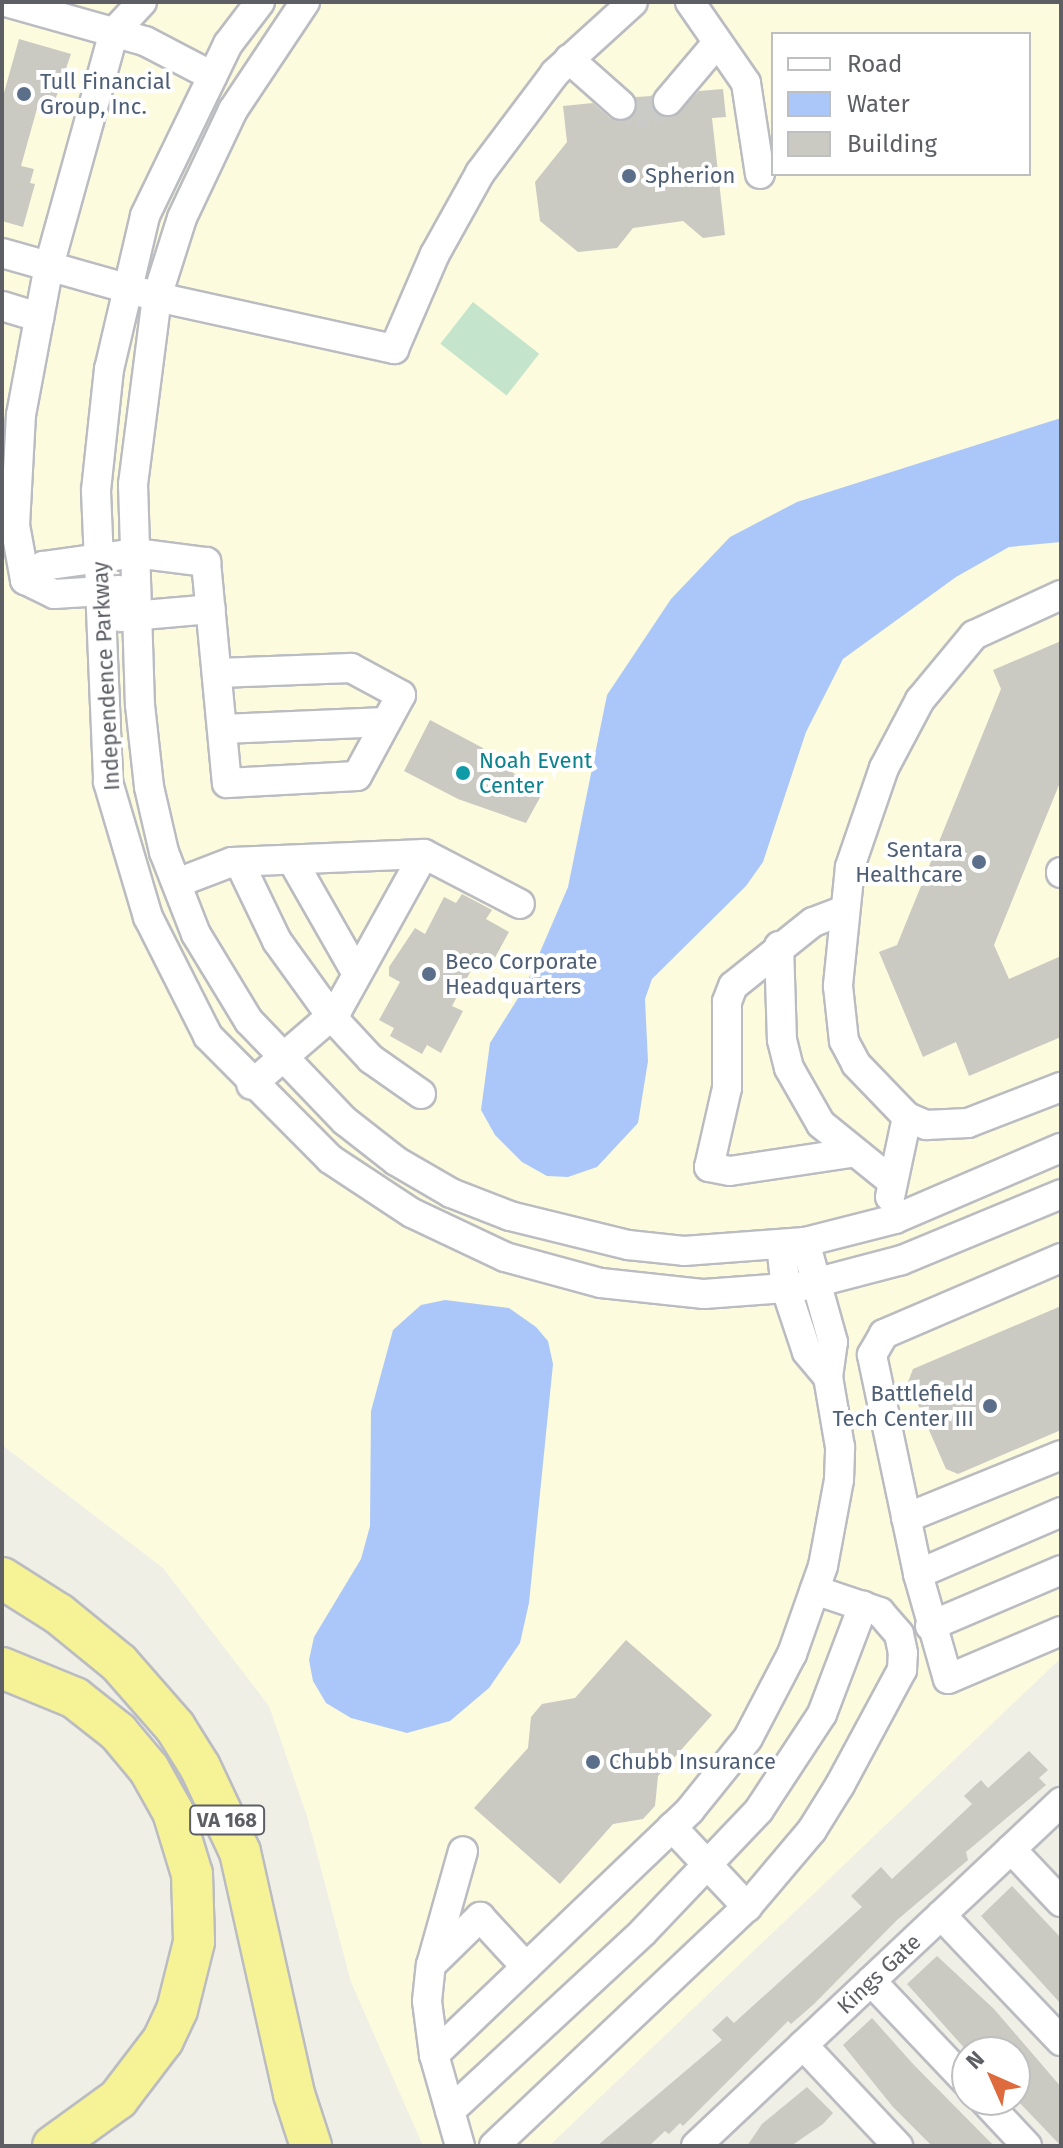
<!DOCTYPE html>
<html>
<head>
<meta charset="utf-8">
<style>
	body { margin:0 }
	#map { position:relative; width:1063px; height:2148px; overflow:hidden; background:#efefe6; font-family:"Fira Sans",sans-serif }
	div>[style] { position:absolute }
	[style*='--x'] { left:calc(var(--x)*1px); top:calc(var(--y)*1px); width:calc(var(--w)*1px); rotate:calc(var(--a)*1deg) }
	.commercial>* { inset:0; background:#fcfbde }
	.green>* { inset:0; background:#c4e4cb; transform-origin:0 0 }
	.water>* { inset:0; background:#abc7f9 }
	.building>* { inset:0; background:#cac9c2 }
	.minor-tunnel>* { height:28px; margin-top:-14px; transform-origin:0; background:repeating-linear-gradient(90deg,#cacbc6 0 28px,transparent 0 42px) }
	.roads { filter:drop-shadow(2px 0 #babcc1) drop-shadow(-2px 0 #babcc1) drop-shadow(0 2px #babcc1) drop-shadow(0 -2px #babcc1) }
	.minor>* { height:28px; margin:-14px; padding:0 14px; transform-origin:14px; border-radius:14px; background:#fff }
	.highway>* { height:40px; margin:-20px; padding:0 20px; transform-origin:20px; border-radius:20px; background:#f6f296 }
	.dots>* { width:22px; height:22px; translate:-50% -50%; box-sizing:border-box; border:4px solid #fff; border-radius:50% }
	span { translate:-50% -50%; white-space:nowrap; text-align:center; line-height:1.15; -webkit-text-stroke:8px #fff; paint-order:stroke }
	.shield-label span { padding:2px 6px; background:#fff; border:2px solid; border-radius:6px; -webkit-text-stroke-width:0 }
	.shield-label { font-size:20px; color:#5d5f65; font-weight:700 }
	.service-label { font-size:22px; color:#4e5e75 }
	.left { translate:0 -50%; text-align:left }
	.right { translate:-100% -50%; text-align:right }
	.street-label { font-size:22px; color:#5d5f65 }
	.culture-label { font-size:22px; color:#0d838f }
	.frame { position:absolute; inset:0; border:4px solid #5d5f65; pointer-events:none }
	.legend { position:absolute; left:771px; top:32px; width:260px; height:144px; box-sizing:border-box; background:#fff; border:2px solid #bebfc1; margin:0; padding:10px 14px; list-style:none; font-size:24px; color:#5d5f65 }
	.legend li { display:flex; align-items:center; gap:16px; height:40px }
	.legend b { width:40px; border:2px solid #bebfc1 }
	.north { position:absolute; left:951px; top:2036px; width:80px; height:80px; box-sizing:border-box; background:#fff; border:2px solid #bebfc1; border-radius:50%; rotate:315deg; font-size:22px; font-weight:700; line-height:32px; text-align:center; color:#5d5f65 }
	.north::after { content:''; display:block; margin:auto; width:28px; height:36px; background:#de6b3d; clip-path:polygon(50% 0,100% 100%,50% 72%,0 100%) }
</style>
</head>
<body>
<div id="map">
	<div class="commercial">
		<i style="clip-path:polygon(evenodd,2px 2px,1061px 2px,1061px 1658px,549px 2146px,423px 2146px,351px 1982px,307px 1816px,269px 1706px,163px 1568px,2px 1445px,2px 2px,773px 34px,1029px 34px,1029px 174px,773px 174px,773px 34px)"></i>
	</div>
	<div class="green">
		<i style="left:473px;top:302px;width:84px;height:53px;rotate:38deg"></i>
	</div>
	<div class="water">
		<i style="clip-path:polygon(1061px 418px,1061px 542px,1009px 547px,956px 577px,843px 659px,806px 732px,763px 862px,746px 886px,652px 979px,645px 999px,648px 1061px,638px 1123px,597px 1167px,568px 1177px,547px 1176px,522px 1162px,495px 1135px,481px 1110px,490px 1043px,525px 987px,568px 887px,607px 695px,671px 599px,730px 537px,797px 502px)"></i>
		<i style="clip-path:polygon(445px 1300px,509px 1308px,536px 1327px,548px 1341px,553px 1364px,529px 1603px,520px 1643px,489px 1688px,450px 1721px,407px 1733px,351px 1718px,326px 1703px,313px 1681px,309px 1660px,314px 1637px,361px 1559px,370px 1526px,371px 1411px,393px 1330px,421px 1305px)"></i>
	</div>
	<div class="building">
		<i style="clip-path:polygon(19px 39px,71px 54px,52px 109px,38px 105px,21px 166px,34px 169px,30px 183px,35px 184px,23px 227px,2px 221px,2px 100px)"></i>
		<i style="clip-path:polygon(723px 89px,726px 117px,712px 118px,725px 235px,703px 238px,683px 221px,633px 228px,617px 248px,578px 252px,540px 221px,535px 182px,567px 142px,563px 106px,593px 103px,610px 118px,626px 121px,637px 109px,636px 97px,652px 96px,656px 113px,673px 117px,699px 91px)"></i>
		<i style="clip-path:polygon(1061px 641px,1061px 780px,994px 945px,1009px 979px,1061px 956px,1061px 1037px,969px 1076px,956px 1042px,923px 1057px,879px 952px,897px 945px,1001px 689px,993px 670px)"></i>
		<i style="clip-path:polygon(430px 720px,483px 748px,482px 753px,543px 792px,526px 823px,458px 799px,404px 771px)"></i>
		<i style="clip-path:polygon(462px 894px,492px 910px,486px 919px,509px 932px,487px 972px,474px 965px,452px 1006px,463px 1011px,441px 1053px,427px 1045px,422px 1054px,390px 1036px,394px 1028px,379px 1020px,400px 982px,389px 976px,389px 967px,415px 928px,425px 934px,444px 897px,456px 903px)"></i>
		<i style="clip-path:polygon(1061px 1306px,1061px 1430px,958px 1474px,946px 1469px,908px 1382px,913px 1369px)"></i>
		<i style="clip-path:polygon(626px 1640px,712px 1715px,658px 1776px,655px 1806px,643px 1819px,613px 1824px,560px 1884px,474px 1808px,528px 1748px,531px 1717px,542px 1704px,575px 1698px)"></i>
		<i style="clip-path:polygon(1029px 1751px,1048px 1770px,1039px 1778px,1046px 1785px,966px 1852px,968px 1860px,897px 1920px,814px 2004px,791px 2024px,788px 2021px,683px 2126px,680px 2123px,669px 2134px,665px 2131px,649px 2146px,597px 2146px,722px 2040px,712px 2030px,727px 2016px,734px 2023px,862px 1907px,851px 1896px,881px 1867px,892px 1879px,972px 1804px,964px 1796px,981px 1780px,988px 1788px)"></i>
		<i style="clip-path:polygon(1012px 1886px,1061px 1938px,1061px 2004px,981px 1916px)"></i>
		<i style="clip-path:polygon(937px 1956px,994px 2009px,1061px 2087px,1061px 2146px,1015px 2098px,1015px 2052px,968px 2052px,907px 1984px)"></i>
		<i style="clip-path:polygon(872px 2018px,913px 2064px,994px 2146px,932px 2146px,893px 2107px,843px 2045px)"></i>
		<i style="clip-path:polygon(807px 2087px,833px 2113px,823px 2124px,791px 2146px,747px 2146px,762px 2124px)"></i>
	</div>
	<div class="minor-tunnel">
		<i style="--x:621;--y:105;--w:18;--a:29"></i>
		<i style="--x:637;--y:114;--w:12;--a:0"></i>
		<i style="--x:649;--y:114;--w:23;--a:-34"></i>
	</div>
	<div class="roads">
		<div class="minor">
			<i style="--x:6;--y:2;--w:144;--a:15.7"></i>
			<i style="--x:145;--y:41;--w:76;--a:27.6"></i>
			<i style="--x:260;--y:2;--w:53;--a:127.3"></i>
			<i style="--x:228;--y:44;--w:191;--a:115.8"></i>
			<i style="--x:145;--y:216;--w:157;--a:103.2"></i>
			<i style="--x:109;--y:369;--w:123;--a:96.1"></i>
			<i style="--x:96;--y:491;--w:291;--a:87.6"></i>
			<i style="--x:108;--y:782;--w:141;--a:73.5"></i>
			<i style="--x:148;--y:917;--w:133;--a:63.2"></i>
			<i style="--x:208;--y:1036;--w:173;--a:45.2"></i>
			<i style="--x:330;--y:1159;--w:98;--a:33.4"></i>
			<i style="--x:412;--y:1213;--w:103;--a:25.3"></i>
			<i style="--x:505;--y:1257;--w:99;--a:15.2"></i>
			<i style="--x:601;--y:1283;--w:104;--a:6.1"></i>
			<i style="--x:704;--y:1294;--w:95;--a:-4.2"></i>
			<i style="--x:799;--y:1287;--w:106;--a:-14.7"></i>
			<i style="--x:902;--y:1260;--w:172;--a:-22.5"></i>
			<i style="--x:305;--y:2;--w:130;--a:123.7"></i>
			<i style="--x:233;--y:110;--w:119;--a:115.3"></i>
			<i style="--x:182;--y:218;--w:83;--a:107.6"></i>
			<i style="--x:157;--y:297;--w:189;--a:97.3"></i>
			<i style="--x:133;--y:484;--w:221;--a:88.2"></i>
			<i style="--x:140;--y:705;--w:82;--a:83.7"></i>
			<i style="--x:149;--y:787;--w:67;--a:77"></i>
			<i style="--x:164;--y:852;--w:88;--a:68.7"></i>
			<i style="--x:196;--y:934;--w:102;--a:58.7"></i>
			<i style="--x:249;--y:1021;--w:139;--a:46.2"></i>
			<i style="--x:345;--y:1121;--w:65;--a:38.1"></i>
			<i style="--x:396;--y:1161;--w:64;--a:30.2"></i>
			<i style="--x:451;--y:1193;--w:63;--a:21.3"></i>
			<i style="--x:510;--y:1216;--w:122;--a:13.8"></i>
			<i style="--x:628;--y:1245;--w:56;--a:6.1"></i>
			<i style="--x:684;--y:1251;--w:121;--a:-4.3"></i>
			<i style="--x:805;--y:1242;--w:93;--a:-14.3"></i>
			<i style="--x:895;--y:1219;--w:181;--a:-23.2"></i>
			<i style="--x:690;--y:2;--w:98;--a:55.3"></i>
			<i style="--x:746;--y:83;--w:92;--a:81.3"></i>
			<i style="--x:569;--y:59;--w:69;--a:41.5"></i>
			<i style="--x:668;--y:101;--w:76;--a:-49.8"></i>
			<i style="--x:2;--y:253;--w:161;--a:15.8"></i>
			<i style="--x:157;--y:297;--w:243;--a:12.4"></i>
			<i style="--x:394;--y:349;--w:103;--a:-66.7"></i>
			<i style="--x:435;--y:254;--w:93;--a:-60.9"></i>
			<i style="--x:480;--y:173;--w:125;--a:-53.1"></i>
			<i style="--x:555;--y:73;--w:105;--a:-42.3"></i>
			<i style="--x:2;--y:306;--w:39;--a:17"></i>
			<i style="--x:2;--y:525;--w:13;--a:0"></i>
			<i style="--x:15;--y:525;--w:110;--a:-86.9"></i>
			<i style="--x:21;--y:415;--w:152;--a:-79.4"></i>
			<i style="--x:49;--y:266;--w:243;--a:-74.5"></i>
			<i style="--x:114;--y:32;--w:41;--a:-47"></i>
			<i style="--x:15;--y:525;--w:56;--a:79.7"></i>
			<i style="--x:119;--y:590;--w:65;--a:176.5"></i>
			<i style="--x:54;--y:594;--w:32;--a:-154"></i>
			<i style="--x:25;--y:580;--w:23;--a:-38"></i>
			<i style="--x:43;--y:566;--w:93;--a:-8"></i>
			<i style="--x:135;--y:553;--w:72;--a:7.2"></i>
			<i style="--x:206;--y:562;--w:222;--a:84.6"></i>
			<i style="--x:227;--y:783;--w:130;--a:-3.1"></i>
			<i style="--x:357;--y:776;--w:92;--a:-61.5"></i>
			<i style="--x:401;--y:695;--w:57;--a:-151.6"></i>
			<i style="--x:351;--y:668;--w:133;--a:177.8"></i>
			<i style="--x:1061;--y:595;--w:96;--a:155.3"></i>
			<i style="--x:974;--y:635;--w:85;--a:129.7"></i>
			<i style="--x:920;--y:700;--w:77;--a:117.9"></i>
			<i style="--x:884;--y:768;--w:105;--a:109"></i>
			<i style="--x:850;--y:867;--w:120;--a:95.8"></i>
			<i style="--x:838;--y:986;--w:55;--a:83.8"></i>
			<i style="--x:844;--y:1041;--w:26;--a:62"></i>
			<i style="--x:856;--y:1064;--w:74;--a:46.1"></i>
			<i style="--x:907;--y:1117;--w:21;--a:23"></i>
			<i style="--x:926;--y:1125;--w:42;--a:-2.7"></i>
			<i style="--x:968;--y:1123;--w:100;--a:-21.2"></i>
			<i style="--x:120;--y:617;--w:91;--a:-5"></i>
			<i style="--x:223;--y:729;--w:163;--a:-2.5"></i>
			<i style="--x:424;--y:854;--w:108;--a:27.5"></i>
			<i style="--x:292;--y:860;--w:131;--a:60.3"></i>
			<i style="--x:239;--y:862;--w:88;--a:64.3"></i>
			<i style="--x:277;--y:941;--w:92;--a:54.2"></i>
			<i style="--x:331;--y:1016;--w:59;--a:47.1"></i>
			<i style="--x:371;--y:1059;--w:61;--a:35"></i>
			<i style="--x:1061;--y:872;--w:1;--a:90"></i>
			<i style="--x:177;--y:883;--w:59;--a:-20.9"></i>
			<i style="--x:232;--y:862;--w:192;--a:-2.4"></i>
			<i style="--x:424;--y:854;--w:179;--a:119"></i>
			<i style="--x:337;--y:1011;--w:113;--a:139.3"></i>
			<i style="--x:842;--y:911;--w:31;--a:159"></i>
			<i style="--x:813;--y:922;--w:102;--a:141.3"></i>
			<i style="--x:733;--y:986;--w:17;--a:111"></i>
			<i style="--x:727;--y:1002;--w:86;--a:90"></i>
			<i style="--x:727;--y:1088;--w:81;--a:102.8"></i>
			<i style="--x:709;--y:1167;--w:21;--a:11"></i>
			<i style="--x:730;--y:1171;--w:122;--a:-8.5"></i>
			<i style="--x:779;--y:946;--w:94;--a:88.2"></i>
			<i style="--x:782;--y:1040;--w:29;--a:76"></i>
			<i style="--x:789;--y:1068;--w:64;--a:60.3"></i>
			<i style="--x:821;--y:1124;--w:92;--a:38.9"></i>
			<i style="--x:890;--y:1197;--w:82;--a:-78"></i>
			<i style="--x:781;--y:1245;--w:44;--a:83.5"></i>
			<i style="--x:786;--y:1289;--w:66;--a:71.6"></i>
			<i style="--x:807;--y:1352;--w:33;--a:50"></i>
			<i style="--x:828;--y:1377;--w:35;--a:-82"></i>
			<i style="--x:833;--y:1342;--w:104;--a:-105.6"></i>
			<i style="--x:1061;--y:1258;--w:193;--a:156.8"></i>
			<i style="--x:884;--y:1334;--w:24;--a:120"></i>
			<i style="--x:872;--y:1355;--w:224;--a:78.1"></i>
			<i style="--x:918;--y:1574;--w:156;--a:-23.4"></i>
			<i style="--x:906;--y:1518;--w:167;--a:-22.1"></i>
			<i style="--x:918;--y:1574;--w:109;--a:74.1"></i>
			<i style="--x:948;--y:1679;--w:123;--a:-23"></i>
			<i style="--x:930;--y:1626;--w:142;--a:-23.1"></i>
			<i style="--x:672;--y:1827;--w:110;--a:46.8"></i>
			<i style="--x:1011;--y:1849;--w:73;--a:46.7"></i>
			<i style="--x:941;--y:1915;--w:174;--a:46.4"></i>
			<i style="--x:431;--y:1965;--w:69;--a:-44.4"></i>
			<i style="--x:480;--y:1917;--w:68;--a:47.4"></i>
			<i style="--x:871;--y:1981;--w:139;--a:46.5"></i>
			<i style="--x:803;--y:2045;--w:139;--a:46.8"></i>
			<i style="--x:434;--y:2055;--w:54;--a:-97.4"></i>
			<i style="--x:427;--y:2001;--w:36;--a:-84"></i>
			<i style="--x:431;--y:1965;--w:118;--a:-74.3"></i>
			<i style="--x:984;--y:2100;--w:63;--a:46.9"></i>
			<i style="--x:450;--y:2111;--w:263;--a:-42.8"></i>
			<i style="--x:643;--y:1932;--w:168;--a:-46.4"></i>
			<i style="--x:759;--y:1810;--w:115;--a:-56.7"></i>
			<i style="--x:822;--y:1714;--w:116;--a:-69.2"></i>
			<i style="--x:460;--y:2146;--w:95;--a:-105.9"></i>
			<i style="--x:434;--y:2055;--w:354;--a:-43.7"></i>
			<i style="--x:690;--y:1810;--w:92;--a:-51.1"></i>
			<i style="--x:748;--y:1738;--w:95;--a:-62.4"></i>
			<i style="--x:792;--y:1654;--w:93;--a:-70.6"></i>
			<i style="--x:823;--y:1566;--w:87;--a:-79.5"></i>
			<i style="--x:839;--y:1480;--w:33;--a:-88"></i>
			<i style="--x:840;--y:1447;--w:71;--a:-99.7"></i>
			<i style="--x:494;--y:2146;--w:348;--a:-43.4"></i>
			<i style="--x:747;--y:1907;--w:101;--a:-49.8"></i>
			<i style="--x:812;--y:1830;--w:53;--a:-58.1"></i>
			<i style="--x:840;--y:1785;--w:131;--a:-61.7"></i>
			<i style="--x:902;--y:1670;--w:17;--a:-87"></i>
			<i style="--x:903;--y:1653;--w:19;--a:-102"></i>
			<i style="--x:899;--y:1634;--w:29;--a:-131"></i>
			<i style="--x:880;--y:1612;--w:69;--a:-161.3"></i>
			<i style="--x:696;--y:2146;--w:502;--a:-43.3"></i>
		</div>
		<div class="highway">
			<i style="--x:2;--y:1578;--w:67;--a:32.3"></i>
			<i style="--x:59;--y:1614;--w:77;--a:39.2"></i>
			<i style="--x:119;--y:1663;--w:85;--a:48.8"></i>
			<i style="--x:175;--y:1727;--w:47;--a:58"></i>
			<i style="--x:200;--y:1767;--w:94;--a:64.8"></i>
			<i style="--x:240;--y:1852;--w:248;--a:77.4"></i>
			<i style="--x:294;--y:2094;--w:55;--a:71.9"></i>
			<i style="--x:2;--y:1668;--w:79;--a:22.3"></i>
			<i style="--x:75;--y:1698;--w:55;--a:38.3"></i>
			<i style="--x:118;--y:1732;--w:48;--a:50"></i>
			<i style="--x:149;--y:1769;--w:49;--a:60.8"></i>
			<i style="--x:173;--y:1812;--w:65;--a:73"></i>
			<i style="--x:192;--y:1874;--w:68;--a:88.3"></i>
			<i style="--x:194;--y:1942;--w:70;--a:104"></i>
			<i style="--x:177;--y:2010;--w:33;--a:115"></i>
			<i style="--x:163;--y:2040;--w:74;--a:127.3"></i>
			<i style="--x:118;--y:2099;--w:80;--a:144.1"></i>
		</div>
	</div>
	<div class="dots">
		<i style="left:24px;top:94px;background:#5c6f8a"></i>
		<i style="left:629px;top:176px;background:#5c6f8a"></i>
		<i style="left:463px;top:773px;background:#0f9aa8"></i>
		<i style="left:979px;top:862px;background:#5c6f8a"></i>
		<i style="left:429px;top:974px;background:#5c6f8a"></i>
		<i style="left:990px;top:1406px;background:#5c6f8a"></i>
		<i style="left:593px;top:1762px;background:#5c6f8a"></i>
	</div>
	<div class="shield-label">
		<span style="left:227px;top:1820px">VA 168</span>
	</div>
	<div class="service-label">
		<span class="left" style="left:40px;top:94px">Tull Financial<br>Group, Inc.</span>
		<span class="left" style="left:645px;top:176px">Spherion</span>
		<span class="right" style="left:963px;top:862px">Sentara<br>Healthcare</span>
		<span class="left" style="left:445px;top:974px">Beco Corporate<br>Headquarters</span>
		<span class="right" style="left:974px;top:1406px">Battlefield<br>Tech Center III</span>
		<span class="left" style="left:609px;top:1762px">Chubb Insurance</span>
	</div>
	<div class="street-label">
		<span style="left:106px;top:676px;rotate:-93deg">Independence Parkway</span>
		<span style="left:879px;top:1974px;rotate:-43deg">Kings Gate</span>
	</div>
	<div class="culture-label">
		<span class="left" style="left:479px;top:773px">Noah Event<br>Center</span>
	</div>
	<div class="frame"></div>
	<ul class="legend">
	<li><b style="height:10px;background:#fff"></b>Road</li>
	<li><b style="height:22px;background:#abc7f9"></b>Water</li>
	<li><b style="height:22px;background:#cac9c2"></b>Building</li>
	</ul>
	<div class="north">N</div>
</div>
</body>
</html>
